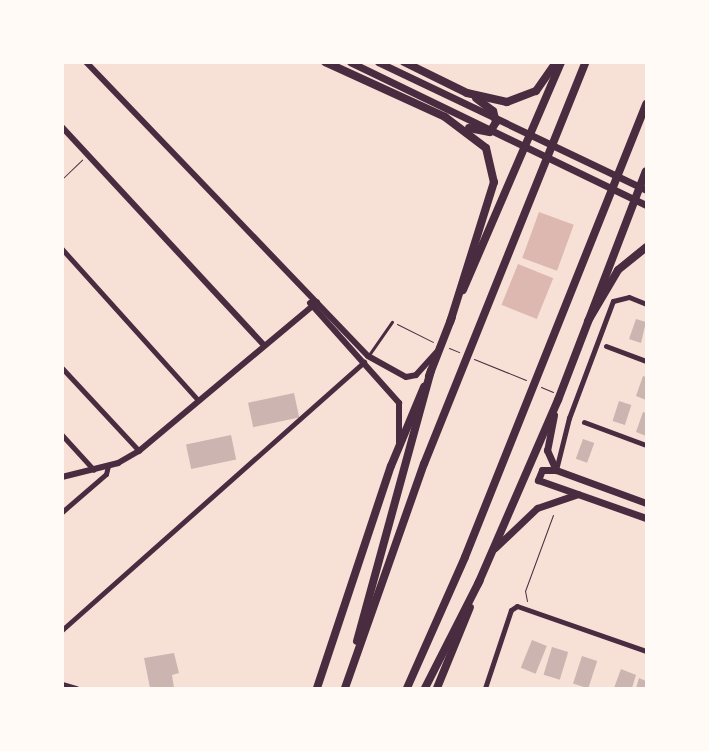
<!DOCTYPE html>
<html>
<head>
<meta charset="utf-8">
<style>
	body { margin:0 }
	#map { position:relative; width:709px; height:751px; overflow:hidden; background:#f7e1d7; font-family:"Fira Sans",sans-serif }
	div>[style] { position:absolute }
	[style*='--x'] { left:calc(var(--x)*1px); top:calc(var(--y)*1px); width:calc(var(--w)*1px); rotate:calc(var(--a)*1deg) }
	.water>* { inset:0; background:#dcb8b0; transform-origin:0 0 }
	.building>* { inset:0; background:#ccb4b1; transform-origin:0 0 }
	.path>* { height:1px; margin:-0.5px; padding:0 0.5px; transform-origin:0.5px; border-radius:0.5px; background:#4a2c40 }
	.service>* { height:2.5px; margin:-1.25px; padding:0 1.25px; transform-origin:1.25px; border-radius:1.25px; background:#4a2c40 }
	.minor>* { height:5px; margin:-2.5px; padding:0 2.5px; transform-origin:2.5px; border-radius:2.5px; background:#4a2c40 }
	.tertiary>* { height:6px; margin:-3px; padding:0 3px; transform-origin:3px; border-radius:3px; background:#4a2c40 }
	.secondary>* { height:7px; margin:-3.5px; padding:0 3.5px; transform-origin:3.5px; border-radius:3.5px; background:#4a2c40 }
	.primary>* { height:8px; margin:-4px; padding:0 4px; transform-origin:4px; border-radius:4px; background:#4a2c40 }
	.trunk>* { height:8px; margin:-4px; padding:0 4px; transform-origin:4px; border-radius:4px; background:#4a2c40 }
	span { translate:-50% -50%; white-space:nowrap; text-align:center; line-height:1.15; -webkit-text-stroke:4px #fffaf5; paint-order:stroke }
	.frame { position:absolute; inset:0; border:64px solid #fffaf5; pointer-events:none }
</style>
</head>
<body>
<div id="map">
	<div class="water">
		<i style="left:539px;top:212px;width:37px;height:49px;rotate:20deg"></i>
		<i style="left:518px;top:264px;width:38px;height:44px;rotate:22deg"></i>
	</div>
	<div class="building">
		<i style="clip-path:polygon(636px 319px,646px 322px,641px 343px,629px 339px)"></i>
		<i style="clip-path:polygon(643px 376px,646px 377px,646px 400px,636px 396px)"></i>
		<i style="left:294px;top:393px;width:25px;height:47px;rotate:78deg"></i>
		<i style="left:619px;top:401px;width:13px;height:21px;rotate:18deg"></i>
		<i style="clip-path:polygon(643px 412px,646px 413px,646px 436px,636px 432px)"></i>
		<i style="left:231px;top:435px;width:25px;height:46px;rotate:78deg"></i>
		<i style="left:583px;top:439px;width:12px;height:21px;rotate:20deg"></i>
		<i style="left:532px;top:640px;width:16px;height:30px;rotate:22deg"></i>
		<i style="left:552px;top:647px;width:17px;height:29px;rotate:17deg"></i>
		<i style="clip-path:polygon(174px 653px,179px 673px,172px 675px,174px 688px,150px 688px,144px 658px)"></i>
		<i style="left:582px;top:656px;width:16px;height:29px;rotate:18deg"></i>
		<i style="clip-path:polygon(621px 669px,636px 675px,632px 688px,614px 688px)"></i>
		<i style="clip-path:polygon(639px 678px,646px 681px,646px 688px,636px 688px)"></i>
	</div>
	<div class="path">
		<i style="--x:62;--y:179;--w:28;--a:-44"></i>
		<i style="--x:397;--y:324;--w:40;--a:26.6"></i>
		<i style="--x:449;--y:348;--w:11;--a:22"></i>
		<i style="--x:474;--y:359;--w:56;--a:22"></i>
		<i style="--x:541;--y:387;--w:13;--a:23"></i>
		<i style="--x:527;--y:601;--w:10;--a:-101"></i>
		<i style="--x:525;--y:591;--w:81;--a:-69.8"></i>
	</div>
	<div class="service">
		<i style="--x:369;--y:355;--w:40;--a:-55.1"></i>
	</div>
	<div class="minor">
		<i style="--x:62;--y:249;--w:202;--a:48"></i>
		<i style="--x:606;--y:346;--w:43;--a:20.6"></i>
		<i style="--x:62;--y:368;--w:113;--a:47.1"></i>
		<i style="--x:584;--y:422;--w:66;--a:20.4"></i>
		<i style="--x:62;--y:435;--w:47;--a:47.6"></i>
		<i style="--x:556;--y:470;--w:54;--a:-76"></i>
		<i style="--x:569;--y:418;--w:125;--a:-69.4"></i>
		<i style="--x:613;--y:301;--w:16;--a:-14"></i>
		<i style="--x:629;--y:297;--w:18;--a:22"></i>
		<i style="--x:62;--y:512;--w:58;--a:-40.8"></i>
		<i style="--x:106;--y:474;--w:8;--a:-76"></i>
		<i style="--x:62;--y:630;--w:404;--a:-41.6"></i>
		<i style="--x:62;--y:684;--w:15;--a:16"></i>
		<i style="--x:485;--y:688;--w:82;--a:-71.6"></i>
		<i style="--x:511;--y:610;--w:7;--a:-34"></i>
		<i style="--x:517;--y:606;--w:137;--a:19.2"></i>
	</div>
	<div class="tertiary">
		<i style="--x:86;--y:62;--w:407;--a:46.2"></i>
		<i style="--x:368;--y:356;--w:43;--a:28.9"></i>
		<i style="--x:406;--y:377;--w:10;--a:-11"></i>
		<i style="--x:416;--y:375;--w:30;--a:-48"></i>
		<i style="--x:62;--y:127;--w:297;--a:47.2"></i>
		<i style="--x:310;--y:303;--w:134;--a:48.3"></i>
		<i style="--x:399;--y:403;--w:41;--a:90"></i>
		<i style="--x:62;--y:477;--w:58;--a:-14"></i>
		<i style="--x:118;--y:463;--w:24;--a:-30"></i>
		<i style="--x:139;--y:451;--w:232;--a:-39.9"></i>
	</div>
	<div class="secondary">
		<i style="--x:350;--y:62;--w:329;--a:25.8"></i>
		<i style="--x:378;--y:62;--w:297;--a:25.5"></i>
		<i style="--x:554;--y:415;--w:36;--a:101"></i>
		<i style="--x:547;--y:450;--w:22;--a:66"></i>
		<i style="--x:556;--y:470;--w:96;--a:20.1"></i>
		<i style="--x:556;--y:470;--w:14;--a:180"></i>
		<i style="--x:542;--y:470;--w:11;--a:112"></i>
		<i style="--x:538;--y:480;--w:114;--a:19.4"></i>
		<i style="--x:495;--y:548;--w:58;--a:-43.6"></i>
		<i style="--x:537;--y:508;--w:43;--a:-18.9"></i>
	</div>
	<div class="primary">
		<i style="--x:463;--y:290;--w:248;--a:-66.7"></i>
		<i style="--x:429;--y:376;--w:63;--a:-68.7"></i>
		<i style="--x:478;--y:584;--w:201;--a:-66.5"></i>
		<i style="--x:558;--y:400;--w:245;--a:-69"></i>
		<i style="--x:317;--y:688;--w:234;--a:-71.6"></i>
		<i style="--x:391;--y:466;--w:86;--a:-67.3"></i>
		<i style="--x:437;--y:688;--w:87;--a:-67.8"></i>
	</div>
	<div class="trunk">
		<i style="--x:325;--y:62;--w:132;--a:24.6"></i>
		<i style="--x:445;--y:117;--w:51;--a:37.1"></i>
		<i style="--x:486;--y:148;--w:35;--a:77"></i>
		<i style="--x:494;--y:182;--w:147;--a:107.4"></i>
		<i style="--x:404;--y:62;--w:70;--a:26.2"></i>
		<i style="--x:467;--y:93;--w:41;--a:12.7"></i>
		<i style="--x:507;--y:102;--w:31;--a:-21"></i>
		<i style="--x:536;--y:91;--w:35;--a:-55"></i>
		<i style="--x:469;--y:128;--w:21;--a:11"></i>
		<i style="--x:490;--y:132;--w:12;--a:-59"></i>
		<i style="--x:496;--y:122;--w:11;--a:-105"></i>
		<i style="--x:493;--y:111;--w:21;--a:-143"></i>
		<i style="--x:588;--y:321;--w:59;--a:-59.5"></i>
		<i style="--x:618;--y:270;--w:36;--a:-39"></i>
		<i style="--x:357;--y:641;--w:280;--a:-74.7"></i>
		<i style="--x:345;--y:688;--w:238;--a:-70.6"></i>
		<i style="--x:424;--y:464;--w:433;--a:-68.1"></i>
		<i style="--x:407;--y:688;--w:143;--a:-66.1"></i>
		<i style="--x:465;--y:557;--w:488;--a:-68.2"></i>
		<i style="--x:425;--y:688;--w:121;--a:-63"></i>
	</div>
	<div class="frame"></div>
</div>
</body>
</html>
